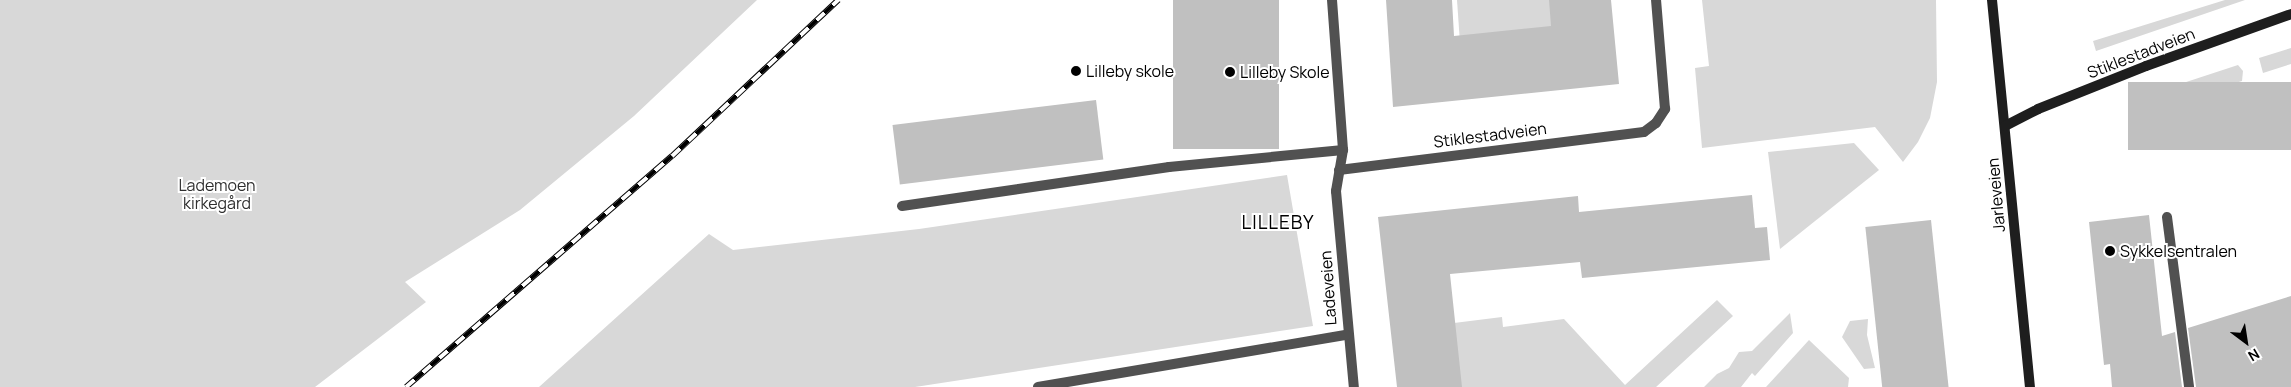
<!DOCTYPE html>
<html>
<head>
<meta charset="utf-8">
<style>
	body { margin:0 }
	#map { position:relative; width:2291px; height:387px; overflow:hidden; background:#fff; font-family:Manrope,sans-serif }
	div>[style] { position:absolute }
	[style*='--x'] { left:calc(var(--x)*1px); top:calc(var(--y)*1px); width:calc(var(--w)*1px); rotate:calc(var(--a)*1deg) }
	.green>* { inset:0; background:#d8d8d8 }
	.building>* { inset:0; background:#c0c0c0; transform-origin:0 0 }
	.lane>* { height:10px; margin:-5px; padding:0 5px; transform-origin:5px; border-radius:5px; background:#515151 }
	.street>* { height:10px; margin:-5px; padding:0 5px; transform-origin:5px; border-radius:5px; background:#515151 }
	.secondary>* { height:10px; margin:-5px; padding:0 5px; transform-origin:5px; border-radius:5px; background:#1e1e1e }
	.rail>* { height:5.5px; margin-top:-2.75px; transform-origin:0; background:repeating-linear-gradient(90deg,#fff 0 11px,#000 0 22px); box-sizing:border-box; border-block:1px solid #000 }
	.dots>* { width:14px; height:14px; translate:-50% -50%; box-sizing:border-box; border:2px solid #fff; border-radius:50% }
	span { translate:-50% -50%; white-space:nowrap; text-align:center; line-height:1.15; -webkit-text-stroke:4px #fff; paint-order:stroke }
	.street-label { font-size:16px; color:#000 }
	.poi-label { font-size:16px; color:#000 }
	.left { translate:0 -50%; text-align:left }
	.park-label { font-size:16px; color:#2f2f2f }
	.quarter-label { font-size:19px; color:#000; letter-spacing:1px }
	.north { position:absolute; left:2221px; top:317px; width:50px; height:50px; -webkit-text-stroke:4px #fff; paint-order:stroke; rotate:149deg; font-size:14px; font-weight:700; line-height:20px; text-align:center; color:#000 }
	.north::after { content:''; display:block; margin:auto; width:18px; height:22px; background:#000; clip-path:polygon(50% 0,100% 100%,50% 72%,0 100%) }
</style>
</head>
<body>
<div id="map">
	<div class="green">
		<i style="clip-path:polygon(0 0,757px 0,634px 116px,520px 210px,405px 282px,426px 302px,315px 387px,0 387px)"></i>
		<i style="clip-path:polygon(1457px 0,1550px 0,1553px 34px,1460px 43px)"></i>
		<i style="clip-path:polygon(1702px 0,1936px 0,1937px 82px,1930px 118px,1918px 142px,1903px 162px,1875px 127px,1702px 148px,1695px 68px,1709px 66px)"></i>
		<i style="clip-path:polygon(2225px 0,2245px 0,2096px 51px,2093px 41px)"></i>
		<i style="clip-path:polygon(2291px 48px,2291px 64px,2263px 73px,2259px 58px)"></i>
		<i style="clip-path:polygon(2238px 65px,2243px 71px,2242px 81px,2136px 113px,2133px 105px,2177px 85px)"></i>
		<i style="clip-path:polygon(1854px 143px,1879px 170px,1780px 249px,1768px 152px)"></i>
		<i style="clip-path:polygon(1287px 175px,1313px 326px,915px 387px,539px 387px,709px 234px,733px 250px,919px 229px)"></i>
		<i style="clip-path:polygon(1717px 300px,1733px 316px,1656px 387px,1454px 387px,1446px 324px,1502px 317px,1503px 327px,1564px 319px,1625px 385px)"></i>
		<i style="clip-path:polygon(1790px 313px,1793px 333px,1755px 376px,1752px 373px,1741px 387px,1704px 387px,1717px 374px,1729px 368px,1739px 352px,1752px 351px)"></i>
		<i style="clip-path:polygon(1868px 319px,1867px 335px,1875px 368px,1864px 369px,1842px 337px,1850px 321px)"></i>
		<i style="clip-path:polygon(1809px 340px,1849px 378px,1848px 387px,1766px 387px)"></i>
	</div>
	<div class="building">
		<i style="left:1173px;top:0;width:106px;height:149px"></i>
		<i style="clip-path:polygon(1386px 0,1452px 0,1454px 36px,1551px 26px,1549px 0,1611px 0,1619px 84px,1393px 107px)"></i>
		<i style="left:2291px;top:82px;width:68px;height:163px;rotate:90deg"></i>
		<i style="left:1096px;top:100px;width:60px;height:205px;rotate:83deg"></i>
		<i style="clip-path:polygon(1752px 195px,1755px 228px,1767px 227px,1770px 260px,1582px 278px,1580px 262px,1450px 274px,1462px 387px,1397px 387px,1378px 217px,1578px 196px,1579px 212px)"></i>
		<i style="clip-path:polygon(2149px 215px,2162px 336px,2175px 332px,2182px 387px,2112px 387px,2110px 364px,2104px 365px,2089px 222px)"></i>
		<i style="left:1931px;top:220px;width:168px;height:66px;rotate:84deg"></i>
		<i style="clip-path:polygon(2291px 296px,2291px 387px,2196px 387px,2188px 328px)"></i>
	</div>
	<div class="lane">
		<i style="--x:2167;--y:217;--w:171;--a:82.6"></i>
	</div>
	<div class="street">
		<i style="--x:1332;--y:0;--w:150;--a:85.8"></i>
		<i style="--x:1343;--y:150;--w:42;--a:99.7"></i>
		<i style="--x:1336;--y:191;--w:197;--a:84.8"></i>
		<i style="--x:1339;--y:170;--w:307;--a:-7.1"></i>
		<i style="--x:1644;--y:132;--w:15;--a:-37"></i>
		<i style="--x:1656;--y:123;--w:17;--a:-57"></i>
		<i style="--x:1665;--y:109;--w:109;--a:-94.7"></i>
		<i style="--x:902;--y:206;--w:270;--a:-8.3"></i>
		<i style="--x:1169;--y:167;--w:175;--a:-5.6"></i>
		<i style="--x:1038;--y:387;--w:313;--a:-9.6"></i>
	</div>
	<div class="secondary">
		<i style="--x:1992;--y:0;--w:389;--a:84.4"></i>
		<i style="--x:2005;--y:126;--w:37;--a:-27"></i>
		<i style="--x:2038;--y:109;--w:116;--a:-21.7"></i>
		<i style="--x:2146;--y:66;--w:154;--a:-19.7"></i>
	</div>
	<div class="rail">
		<i style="--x:406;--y:387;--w:352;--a:-41"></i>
		<i style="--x:672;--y:156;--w:228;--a:-43.2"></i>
	</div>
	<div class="dots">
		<i style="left:1076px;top:71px;background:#000"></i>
		<i style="left:1230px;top:72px;background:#000"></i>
		<i style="left:2110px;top:251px;background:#000"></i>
	</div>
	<div class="street-label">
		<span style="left:2141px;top:53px;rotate:-21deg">Stiklestadveien</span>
		<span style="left:1490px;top:135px;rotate:-7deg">Stiklestadveien</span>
		<span style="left:1996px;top:195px;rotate:-95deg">Jarleveien</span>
		<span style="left:1328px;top:288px;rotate:-94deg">Ladeveien</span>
	</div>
	<div class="poi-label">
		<span class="left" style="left:1086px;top:71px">Lilleby skole</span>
		<span class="left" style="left:1240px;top:72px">Lilleby Skole</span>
		<span class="left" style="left:2120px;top:251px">Sykkelsentralen</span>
	</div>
	<div class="park-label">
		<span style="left:217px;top:194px">Lademoen<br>kirkegård</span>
	</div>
	<div class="quarter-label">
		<span style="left:1278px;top:223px">LILLEBY</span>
	</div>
	<div class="north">N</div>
</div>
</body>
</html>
